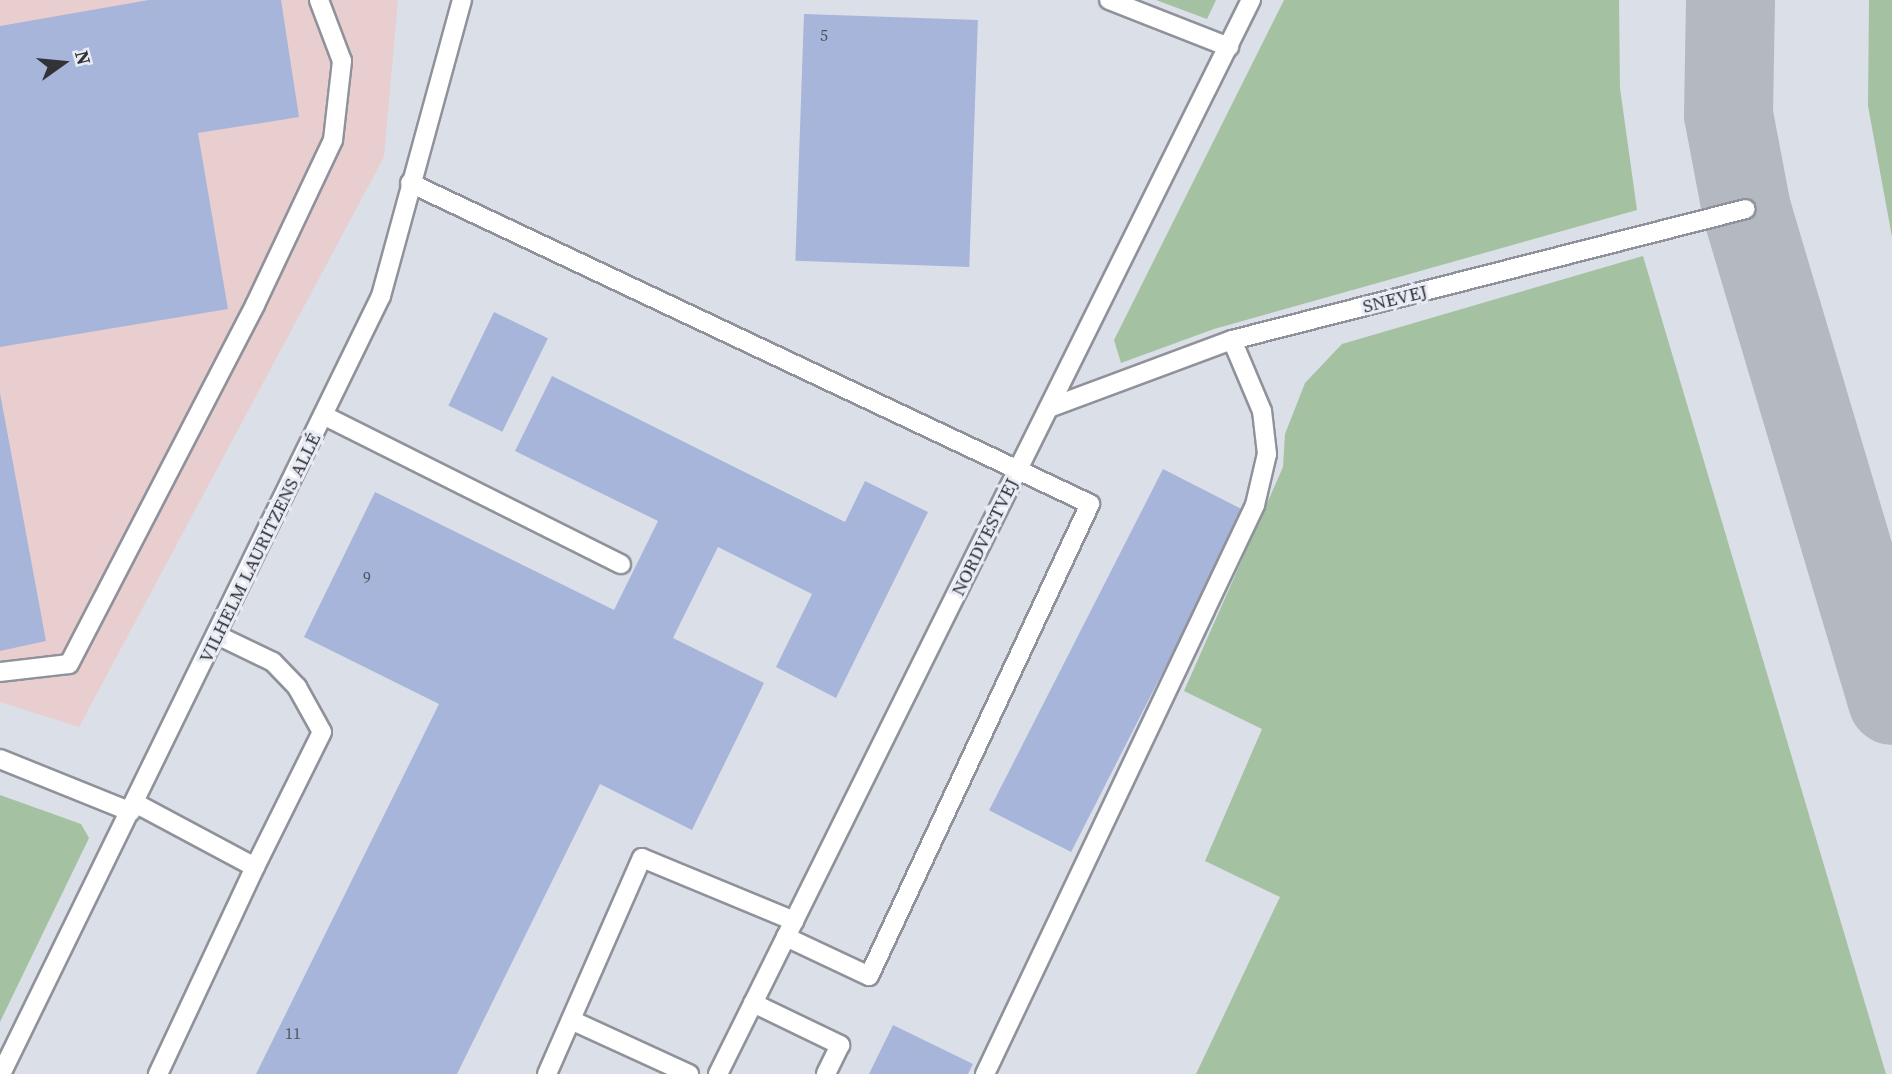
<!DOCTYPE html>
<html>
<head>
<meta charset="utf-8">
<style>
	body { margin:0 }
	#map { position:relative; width:1892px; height:1074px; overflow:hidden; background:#dbdfe8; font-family:"Source Serif 4",serif }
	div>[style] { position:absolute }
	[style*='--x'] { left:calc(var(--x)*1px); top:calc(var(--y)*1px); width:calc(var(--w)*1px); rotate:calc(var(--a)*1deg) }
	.industrial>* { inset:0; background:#e9cecf }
	.green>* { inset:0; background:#a4c2a2 }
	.taxiway>* { height:89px; margin:-44.5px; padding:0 44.5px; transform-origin:44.5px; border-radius:44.5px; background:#b4b8c0 }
	.building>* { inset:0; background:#a6b5d9; transform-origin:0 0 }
	.roads { filter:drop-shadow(2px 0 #8f929a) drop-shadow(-2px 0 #8f929a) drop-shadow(0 2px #8f929a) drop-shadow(0 -2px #8f929a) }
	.service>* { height:18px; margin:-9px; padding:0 9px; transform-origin:9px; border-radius:9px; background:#fff }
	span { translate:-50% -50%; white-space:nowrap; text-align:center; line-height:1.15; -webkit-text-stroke:6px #e9ecf5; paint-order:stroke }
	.number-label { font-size:16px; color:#4e545f }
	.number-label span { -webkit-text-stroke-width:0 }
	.street-label { font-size:19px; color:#313336 }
	.north { position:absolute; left:28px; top:28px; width:70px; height:70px; -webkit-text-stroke:5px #e9ecf5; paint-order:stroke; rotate:75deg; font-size:19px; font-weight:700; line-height:28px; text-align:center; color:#313336 }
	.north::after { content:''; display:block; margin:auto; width:24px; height:32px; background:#313336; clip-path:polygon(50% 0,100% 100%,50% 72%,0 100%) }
</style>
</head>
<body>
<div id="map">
	<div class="industrial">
		<i style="clip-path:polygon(0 0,398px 0,384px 157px,79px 727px,0 702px)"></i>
	</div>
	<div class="green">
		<i style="clip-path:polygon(1156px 0,1216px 0,1207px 19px)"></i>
		<i style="clip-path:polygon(1284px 0,1619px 0,1620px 88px,1637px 210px,1214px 329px,1121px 363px,1114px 340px)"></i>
		<i style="clip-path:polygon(1869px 0,1892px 0,1892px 237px,1868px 106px)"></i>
		<i style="clip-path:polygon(1643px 256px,1886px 1074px,1196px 1074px,1280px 897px,1205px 861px,1262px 729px,1184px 691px,1283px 467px,1285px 434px,1305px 383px,1342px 344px)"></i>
		<i style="clip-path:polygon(0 795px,81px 824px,89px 838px,0 1022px)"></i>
	</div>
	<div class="taxiway">
		<i style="--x:1730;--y:0;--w:114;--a:91"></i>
		<i style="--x:1728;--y:114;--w:97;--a:79.3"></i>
		<i style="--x:1746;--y:209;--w:512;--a:73.44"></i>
	</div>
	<div class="building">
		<i style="clip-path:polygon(149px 0,281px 0,299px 117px,198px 133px,228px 309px,0 347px,0 26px)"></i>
		<i style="left:804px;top:14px;width:174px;height:247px;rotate:2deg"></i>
		<i style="left:494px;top:312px;width:60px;height:104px;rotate:26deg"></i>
		<i style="clip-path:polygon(552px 376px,845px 522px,865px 481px,928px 512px,836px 698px,776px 667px,812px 594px,718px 547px,673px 638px,764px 683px,692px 830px,600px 784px,457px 1074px,256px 1074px,439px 704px,304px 637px,375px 492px,614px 610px,658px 521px,515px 451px)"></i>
		<i style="clip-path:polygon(0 393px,46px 641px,0 651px)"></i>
		<i style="left:1163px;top:469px;width:92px;height:383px;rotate:27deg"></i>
		<i style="clip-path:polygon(893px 1025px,973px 1064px,968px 1074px,869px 1074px)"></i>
	</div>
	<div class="roads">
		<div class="service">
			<i style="--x:1109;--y:0;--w:129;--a:21.4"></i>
			<i style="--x:410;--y:183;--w:752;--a:25.27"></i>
			<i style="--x:1090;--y:504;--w:521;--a:115.09"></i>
			<i style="--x:869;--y:976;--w:92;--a:-154.8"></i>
			<i style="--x:1049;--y:408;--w:195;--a:-20.4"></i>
			<i style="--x:1232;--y:340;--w:530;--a:-14.3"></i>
			<i style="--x:325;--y:416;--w:331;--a:26.6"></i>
			<i style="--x:217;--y:635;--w:62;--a:25.7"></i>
			<i style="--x:273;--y:662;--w:35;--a:46"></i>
			<i style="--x:297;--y:687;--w:51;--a:60.9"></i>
			<i style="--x:322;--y:732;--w:151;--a:116.4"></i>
			<i style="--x:0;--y:672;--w:69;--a:-6.6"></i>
			<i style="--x:69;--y:664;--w:404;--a:-62.6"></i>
			<i style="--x:255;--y:305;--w:183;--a:-64.7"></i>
			<i style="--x:333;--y:140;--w:80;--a:-83.5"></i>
			<i style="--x:342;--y:61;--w:65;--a:-110.7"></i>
			<i style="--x:0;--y:759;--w:141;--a:22"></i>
			<i style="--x:135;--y:803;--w:136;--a:28.1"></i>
			<i style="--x:255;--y:867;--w:229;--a:115.1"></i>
			<i style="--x:753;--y:1003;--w:97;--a:25.8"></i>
			<i style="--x:840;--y:1045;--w:32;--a:116"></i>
			<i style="--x:571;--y:1020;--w:130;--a:24.6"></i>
			<i style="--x:1;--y:1074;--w:866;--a:-63.97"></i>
			<i style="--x:381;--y:296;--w:307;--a:-74.7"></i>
			<i style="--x:547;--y:1074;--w:236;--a:-66.3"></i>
			<i style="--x:642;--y:858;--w:165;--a:22.5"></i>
			<i style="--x:718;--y:1074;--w:1199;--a:-63.61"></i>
			<i style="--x:985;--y:1074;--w:630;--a:-64.61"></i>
			<i style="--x:1255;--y:505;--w:52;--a:-76.8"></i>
			<i style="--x:1267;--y:454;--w:43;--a:-96.6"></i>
			<i style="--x:1262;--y:411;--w:77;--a:-112.9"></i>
		</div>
	</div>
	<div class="number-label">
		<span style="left:824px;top:35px">5</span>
		<span style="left:367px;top:577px">9</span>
		<span style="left:293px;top:1033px">11</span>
	</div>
	<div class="street-label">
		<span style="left:1395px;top:299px;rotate:-14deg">SNEVEJ</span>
		<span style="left:985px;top:537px;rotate:-64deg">NORDVESTVEJ</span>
		<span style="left:260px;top:548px;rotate:-64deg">VILHELM LAURITZENS ALLÉ</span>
	</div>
	<div class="north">N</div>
</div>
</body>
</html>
